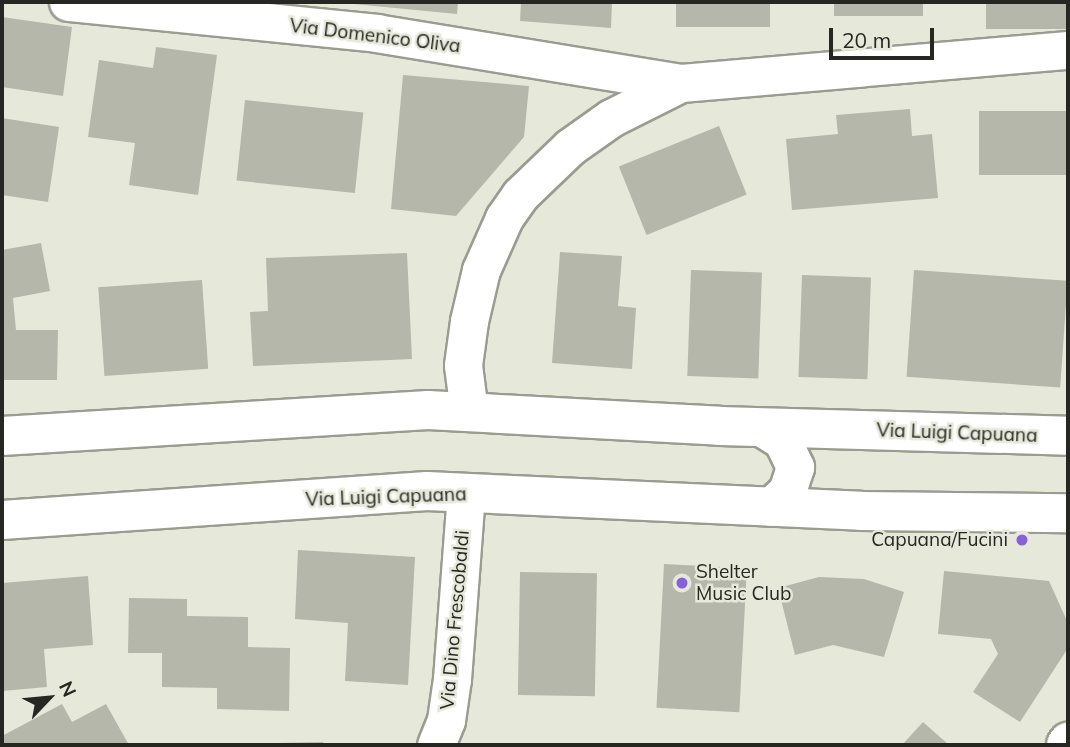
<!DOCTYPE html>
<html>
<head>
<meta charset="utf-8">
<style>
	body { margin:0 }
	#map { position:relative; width:1070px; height:747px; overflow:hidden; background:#e6e8da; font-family:Mulish,sans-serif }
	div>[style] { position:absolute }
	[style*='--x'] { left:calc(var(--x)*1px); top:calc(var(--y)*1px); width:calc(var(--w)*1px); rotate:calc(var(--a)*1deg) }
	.building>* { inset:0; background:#b5b7aa; transform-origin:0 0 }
	.roads { filter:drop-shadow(2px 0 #9a9c8f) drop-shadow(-2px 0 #9a9c8f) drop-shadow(0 2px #9a9c8f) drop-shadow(0 -2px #9a9c8f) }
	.street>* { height:37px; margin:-18.5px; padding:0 18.5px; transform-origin:18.5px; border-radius:18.5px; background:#fff }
	.secondary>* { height:38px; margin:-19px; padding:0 19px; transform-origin:19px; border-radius:19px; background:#fff }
	.primary>* { height:38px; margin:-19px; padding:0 19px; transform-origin:19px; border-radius:19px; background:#fff }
	.dots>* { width:19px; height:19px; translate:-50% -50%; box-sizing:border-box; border:4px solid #e6e8da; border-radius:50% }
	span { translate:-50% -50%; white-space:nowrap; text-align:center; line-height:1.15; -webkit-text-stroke:5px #e6e8da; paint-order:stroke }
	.street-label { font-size:19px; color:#262722 }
	.poi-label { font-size:19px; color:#262722 }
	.right { translate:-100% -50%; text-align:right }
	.left { translate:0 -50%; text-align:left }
	.frame { position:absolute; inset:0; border:4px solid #262722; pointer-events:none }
	.north { position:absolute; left:14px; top:663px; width:70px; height:70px; -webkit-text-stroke:5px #e6e8da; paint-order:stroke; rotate:64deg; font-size:19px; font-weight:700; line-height:28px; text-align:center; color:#262722 }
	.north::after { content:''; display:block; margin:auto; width:24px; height:32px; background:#262722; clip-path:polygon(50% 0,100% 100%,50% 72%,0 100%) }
	.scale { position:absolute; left:829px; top:28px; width:105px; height:32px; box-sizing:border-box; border:4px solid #262722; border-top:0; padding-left:9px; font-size:21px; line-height:24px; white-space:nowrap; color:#262722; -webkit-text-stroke:5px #e6e8da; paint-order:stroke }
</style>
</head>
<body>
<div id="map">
	<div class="building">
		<i style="clip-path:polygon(333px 2px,458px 2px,457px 14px)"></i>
		<i style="clip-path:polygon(521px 2px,612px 2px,611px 28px,520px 21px)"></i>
		<i style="left:676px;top:2px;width:94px;height:25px"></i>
		<i style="left:834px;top:2px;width:89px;height:14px"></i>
		<i style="left:986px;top:2px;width:82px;height:27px"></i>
		<i style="clip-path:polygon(2px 17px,72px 27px,63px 96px,2px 87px)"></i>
		<i style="clip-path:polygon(156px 47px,217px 55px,198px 195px,129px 185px,135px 143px,88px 137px,99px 60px,153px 68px)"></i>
		<i style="clip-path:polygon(403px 75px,529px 86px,524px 137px,456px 216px,391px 209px)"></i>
		<i style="left:245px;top:100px;width:119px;height:81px;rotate:6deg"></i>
		<i style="clip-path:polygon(910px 109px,912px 136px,932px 134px,938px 198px,792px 210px,786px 139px,838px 134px,836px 115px)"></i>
		<i style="left:1068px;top:111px;width:64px;height:89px;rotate:90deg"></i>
		<i style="clip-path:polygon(2px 118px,59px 127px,48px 202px,2px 195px)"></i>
		<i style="left:719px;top:126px;width:74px;height:108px;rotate:68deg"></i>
		<i style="clip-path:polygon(41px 243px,50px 291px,13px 298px,16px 330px,58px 330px,57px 380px,2px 380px,2px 250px)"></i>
		<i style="clip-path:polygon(560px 252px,622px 256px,618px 306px,636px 308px,632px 369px,552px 363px)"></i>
		<i style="clip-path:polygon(407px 253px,412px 359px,253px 366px,250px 312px,268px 311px,266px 258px)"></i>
		<i style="left:691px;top:270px;width:71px;height:106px;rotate:2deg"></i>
		<i style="left:914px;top:270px;width:154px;height:107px;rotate:4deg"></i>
		<i style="left:802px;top:275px;width:69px;height:102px;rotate:2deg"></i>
		<i style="left:202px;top:280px;width:89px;height:104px;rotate:86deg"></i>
		<i style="clip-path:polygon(298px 550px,415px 557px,408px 685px,345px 681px,348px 623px,295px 619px)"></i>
		<i style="left:664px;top:564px;width:83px;height:144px;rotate:3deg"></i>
		<i style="clip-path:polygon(944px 571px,1049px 581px,1068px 623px,1068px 648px,1020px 722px,973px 692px,998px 654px,991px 639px,938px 634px)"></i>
		<i style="left:520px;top:572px;width:77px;height:123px;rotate:1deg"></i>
		<i style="clip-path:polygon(88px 576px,93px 645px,44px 649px,47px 687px,2px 691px,2px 583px)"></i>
		<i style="clip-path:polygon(819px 577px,864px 579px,904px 592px,884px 657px,833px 645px,795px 655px,778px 588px)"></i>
		<i style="clip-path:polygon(129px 598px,187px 599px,187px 616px,248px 617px,248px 647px,290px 648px,289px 711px,217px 709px,217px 688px,162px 687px,162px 653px,128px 653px)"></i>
		<i style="clip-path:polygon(62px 704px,72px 722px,106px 704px,129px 745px,2px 745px,2px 736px)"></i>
		<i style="clip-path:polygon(923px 722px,949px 745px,902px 745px)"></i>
		<i style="clip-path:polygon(323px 742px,324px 745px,277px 745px,276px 743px)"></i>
	</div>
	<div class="roads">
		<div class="street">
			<i style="--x:68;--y:2;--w:310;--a:5.7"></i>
			<i style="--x:376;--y:33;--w:309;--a:9.3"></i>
			<i style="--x:681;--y:83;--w:388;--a:-4.9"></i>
			<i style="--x:469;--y:412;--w:47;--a:-97.3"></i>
			<i style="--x:463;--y:365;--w:44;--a:-82.2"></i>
			<i style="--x:469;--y:321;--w:52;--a:-76.8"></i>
			<i style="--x:481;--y:270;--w:57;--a:-66.1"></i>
			<i style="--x:504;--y:218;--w:28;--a:-55"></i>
			<i style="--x:520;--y:195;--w:69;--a:-43.8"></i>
			<i style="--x:570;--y:147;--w:50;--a:-35.3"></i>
			<i style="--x:611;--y:118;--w:78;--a:-26.6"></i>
			<i style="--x:761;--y:427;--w:25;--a:32"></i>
			<i style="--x:782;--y:440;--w:30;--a:64"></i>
			<i style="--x:795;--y:467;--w:25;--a:108"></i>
			<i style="--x:787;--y:491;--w:23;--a:137"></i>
			<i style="--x:436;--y:745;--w:27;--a:-68"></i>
			<i style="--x:446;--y:720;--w:41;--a:-81.7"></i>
			<i style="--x:452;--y:679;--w:187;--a:-85.7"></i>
		</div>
		<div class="secondary">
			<i style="--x:2;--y:436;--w:427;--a:-3.5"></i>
			<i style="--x:428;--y:410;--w:292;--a:3.1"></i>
			<i style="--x:720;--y:426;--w:348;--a:1.6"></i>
			<i style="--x:2;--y:520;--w:426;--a:-3.9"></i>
			<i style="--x:427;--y:491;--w:434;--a:2.6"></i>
			<i style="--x:861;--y:511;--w:207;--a:0.6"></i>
		</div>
		<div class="primary">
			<i style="--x:1066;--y:745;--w:4;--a:-56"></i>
		</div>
	</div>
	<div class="dots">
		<i style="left:1022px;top:540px;background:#8860da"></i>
		<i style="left:682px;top:583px;background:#8860da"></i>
	</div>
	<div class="street-label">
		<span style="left:375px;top:36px;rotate:7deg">Via Domenico Oliva</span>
		<span style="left:957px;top:433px;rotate:2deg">Via Luigi Capuana</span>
		<span style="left:386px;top:497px;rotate:-2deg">Via Luigi Capuana</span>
		<span style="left:455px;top:620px;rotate:-85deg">Via Dino Frescobaldi</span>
	</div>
	<div class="poi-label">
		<span class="right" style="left:1008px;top:540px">Capuana/Fucini</span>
		<span class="left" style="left:696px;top:583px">Shelter<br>Music Club</span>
	</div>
	<div class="frame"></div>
	<div class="north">N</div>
	<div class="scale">20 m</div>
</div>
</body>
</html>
